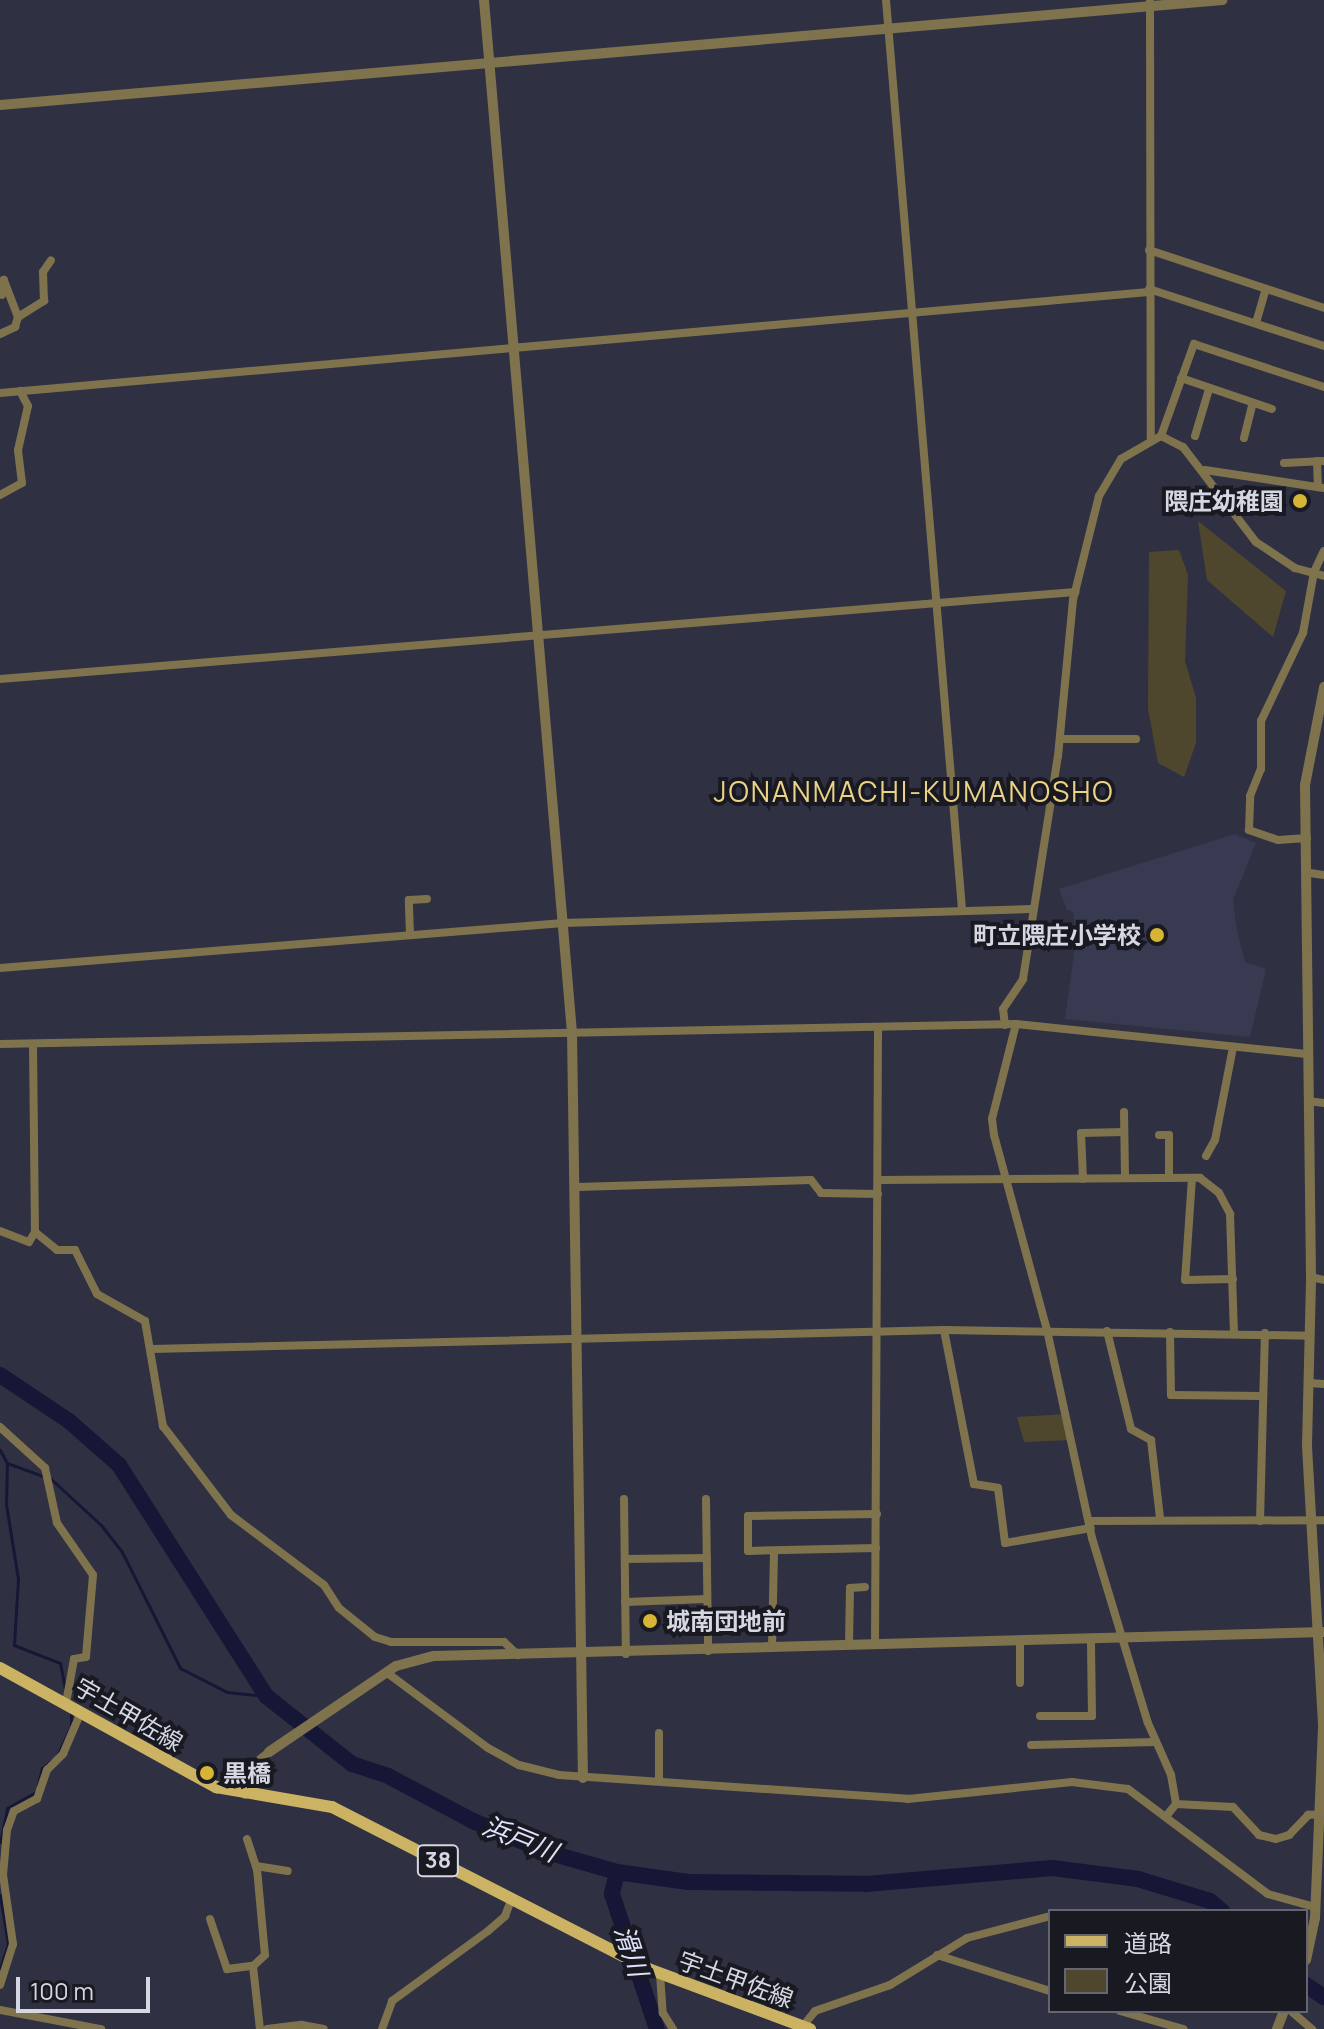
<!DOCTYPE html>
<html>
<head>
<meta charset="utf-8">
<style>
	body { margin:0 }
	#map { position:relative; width:1324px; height:2029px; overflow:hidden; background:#2f3142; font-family:Manrope,"Noto Sans JP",sans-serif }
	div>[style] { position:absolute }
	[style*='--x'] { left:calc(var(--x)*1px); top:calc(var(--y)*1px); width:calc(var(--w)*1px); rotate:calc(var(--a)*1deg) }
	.built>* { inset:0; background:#373a51 }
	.green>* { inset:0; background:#4e472e }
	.stream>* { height:3px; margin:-1.5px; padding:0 1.5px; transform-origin:1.5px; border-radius:1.5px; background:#161737 }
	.river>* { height:16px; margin:-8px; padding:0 8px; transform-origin:8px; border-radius:8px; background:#161737 }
	.minor>* { height:8px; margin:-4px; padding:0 4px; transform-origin:4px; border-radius:4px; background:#7f734e }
	.tertiary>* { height:10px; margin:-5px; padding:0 5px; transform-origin:5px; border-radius:5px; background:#7f734e }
	.primary>* { height:12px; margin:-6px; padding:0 6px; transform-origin:6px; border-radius:6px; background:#ccb364 }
	.dots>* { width:22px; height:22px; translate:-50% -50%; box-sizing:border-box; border:4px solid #181921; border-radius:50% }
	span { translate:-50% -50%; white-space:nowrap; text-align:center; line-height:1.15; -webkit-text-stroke:8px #181921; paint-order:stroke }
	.shield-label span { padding:2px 6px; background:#181921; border:2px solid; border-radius:6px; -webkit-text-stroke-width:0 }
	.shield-label { font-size:22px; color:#d5d7e2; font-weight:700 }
	.poi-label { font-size:24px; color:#d5d7e2; font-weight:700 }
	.right { translate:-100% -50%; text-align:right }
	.left { translate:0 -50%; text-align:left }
	.street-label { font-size:24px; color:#d5d7e2 }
	.water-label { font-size:26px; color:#dee2fd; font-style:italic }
	.quarter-label { font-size:28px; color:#ebd286; letter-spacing:2px }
	.legend { position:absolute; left:1048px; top:1909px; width:260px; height:104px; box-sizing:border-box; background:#181921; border:2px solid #64656e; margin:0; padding:10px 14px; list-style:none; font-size:24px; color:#d5d7e2 }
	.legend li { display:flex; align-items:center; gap:16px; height:40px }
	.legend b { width:40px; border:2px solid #64656e }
	.scale { position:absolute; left:16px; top:1977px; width:134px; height:36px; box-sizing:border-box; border:4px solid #d5d7e2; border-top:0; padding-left:10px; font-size:24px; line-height:28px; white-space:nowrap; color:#d5d7e2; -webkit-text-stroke:6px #181921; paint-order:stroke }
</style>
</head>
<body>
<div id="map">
	<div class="built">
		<i style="clip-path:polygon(1235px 834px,1256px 843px,1233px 900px,1237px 931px,1245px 962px,1266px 969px,1250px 1037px,1065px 1019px,1076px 939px,1073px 912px,1067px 910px,1059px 889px)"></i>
	</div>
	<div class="green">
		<i style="clip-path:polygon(1198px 521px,1286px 591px,1273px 637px,1207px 580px)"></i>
		<i style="clip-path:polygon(1179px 550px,1188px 575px,1185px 661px,1196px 698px,1196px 743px,1184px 777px,1158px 763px,1148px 709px,1149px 552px)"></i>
		<i style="clip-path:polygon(1066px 1414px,1072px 1440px,1024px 1442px,1017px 1417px)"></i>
	</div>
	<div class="stream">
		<i style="--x:0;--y:1450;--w:15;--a:62"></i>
		<i style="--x:7;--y:1463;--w:41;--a:91.4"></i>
		<i style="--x:6;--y:1504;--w:76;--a:80.9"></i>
		<i style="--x:18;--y:1579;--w:66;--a:93.5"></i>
		<i style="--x:14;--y:1645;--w:49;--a:21.4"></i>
		<i style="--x:60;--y:1663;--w:25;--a:79"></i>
		<i style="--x:7;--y:1463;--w:47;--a:20"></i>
		<i style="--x:51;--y:1479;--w:68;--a:42.6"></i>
		<i style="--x:101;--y:1525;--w:34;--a:52"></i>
		<i style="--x:122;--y:1552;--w:130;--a:63.4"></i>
		<i style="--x:180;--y:1668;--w:53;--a:27.1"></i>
		<i style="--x:227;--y:1692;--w:39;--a:6"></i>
		<i style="--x:57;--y:1756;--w:33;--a:-65"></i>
		<i style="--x:71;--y:1726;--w:15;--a:-90"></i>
		<i style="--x:38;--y:1784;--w:16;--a:-76"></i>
		<i style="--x:42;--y:1768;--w:11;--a:-38"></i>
		<i style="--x:0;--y:1842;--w:35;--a:-78"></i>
		<i style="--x:7;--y:1808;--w:33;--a:-29"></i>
		<i style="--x:0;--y:1895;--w:50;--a:80.7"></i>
		<i style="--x:8;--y:1944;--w:25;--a:108"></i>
	</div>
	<div class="river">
		<i style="--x:0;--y:1375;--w:83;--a:33.7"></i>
		<i style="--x:69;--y:1421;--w:67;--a:41.3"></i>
		<i style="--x:119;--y:1465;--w:274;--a:57.5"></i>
		<i style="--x:266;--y:1696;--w:110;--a:38.3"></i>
		<i style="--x:352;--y:1764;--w:38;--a:18"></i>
		<i style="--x:388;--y:1776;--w:96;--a:27.9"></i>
		<i style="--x:473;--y:1821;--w:80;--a:22.7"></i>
		<i style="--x:547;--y:1852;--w:73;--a:15.9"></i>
		<i style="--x:617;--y:1872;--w:72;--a:8"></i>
		<i style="--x:688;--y:1882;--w:178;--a:0.6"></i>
		<i style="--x:866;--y:1884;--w:187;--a:-4.9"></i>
		<i style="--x:1052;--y:1868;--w:87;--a:7.3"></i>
		<i style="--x:1138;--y:1879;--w:75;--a:17"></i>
		<i style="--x:1210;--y:1901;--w:16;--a:40"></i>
		<i style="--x:617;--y:1872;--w:23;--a:103"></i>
		<i style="--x:612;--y:1894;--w:142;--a:71.6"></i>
		<i style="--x:1306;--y:1985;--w:22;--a:34"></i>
	</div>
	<div class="minor">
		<i style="--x:886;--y:0;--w:912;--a:85.22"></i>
		<i style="--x:1150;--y:0;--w:441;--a:89.9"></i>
		<i style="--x:1149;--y:250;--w:184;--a:18.3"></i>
		<i style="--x:1149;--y:289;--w:184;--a:18"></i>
		<i style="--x:18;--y:317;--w:31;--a:-32"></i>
		<i style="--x:44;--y:301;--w:29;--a:-92"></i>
		<i style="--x:43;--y:272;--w:14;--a:-56"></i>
		<i style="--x:1256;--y:323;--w:35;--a:-74"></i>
		<i style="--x:0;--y:334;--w:17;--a:-25"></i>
		<i style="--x:15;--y:327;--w:10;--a:-73"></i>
		<i style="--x:18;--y:317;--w:40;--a:-111"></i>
		<i style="--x:4;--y:280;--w:15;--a:98"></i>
		<i style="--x:1181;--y:378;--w:96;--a:18.8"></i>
		<i style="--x:0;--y:393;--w:1153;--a:-5.02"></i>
		<i style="--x:1161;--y:436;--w:98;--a:-70.3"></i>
		<i style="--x:1194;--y:344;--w:137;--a:18.3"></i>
		<i style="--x:1195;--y:436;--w:49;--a:-73.4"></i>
		<i style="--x:1244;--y:438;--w:36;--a:-76"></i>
		<i style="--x:1317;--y:461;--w:26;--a:88"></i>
		<i style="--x:1284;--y:463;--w:40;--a:-2.9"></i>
		<i style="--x:1205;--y:470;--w:120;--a:8.6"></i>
		<i style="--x:0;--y:495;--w:25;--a:-29"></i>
		<i style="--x:22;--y:483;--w:33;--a:-97"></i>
		<i style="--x:18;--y:450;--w:45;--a:-77.2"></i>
		<i style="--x:28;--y:406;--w:17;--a:-118"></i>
		<i style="--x:0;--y:679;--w:1079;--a:-4.63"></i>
		<i style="--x:1060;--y:739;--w:76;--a:0"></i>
		<i style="--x:1307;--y:838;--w:29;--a:176"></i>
		<i style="--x:1278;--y:840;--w:31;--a:-161"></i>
		<i style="--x:1249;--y:830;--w:34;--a:-88"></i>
		<i style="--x:1250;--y:796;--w:29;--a:-68"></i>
		<i style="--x:1261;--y:769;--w:48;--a:-90"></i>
		<i style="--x:1261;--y:721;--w:98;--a:-64.5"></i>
		<i style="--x:1303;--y:633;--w:62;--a:-79.8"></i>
		<i style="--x:1314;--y:572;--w:23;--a:-65"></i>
		<i style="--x:1310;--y:873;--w:14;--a:8"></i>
		<i style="--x:410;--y:935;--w:35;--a:-92"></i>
		<i style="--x:409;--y:900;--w:18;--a:-3"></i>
		<i style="--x:0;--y:968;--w:565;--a:-4.57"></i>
		<i style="--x:563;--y:923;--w:469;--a:-1.7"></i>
		<i style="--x:1016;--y:1024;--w:98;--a:104.2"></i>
		<i style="--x:992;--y:1119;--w:16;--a:83"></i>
		<i style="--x:994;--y:1135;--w:202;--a:74.8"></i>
		<i style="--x:1047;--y:1330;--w:213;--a:77.8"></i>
		<i style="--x:1092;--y:1538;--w:193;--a:73.2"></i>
		<i style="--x:1148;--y:1723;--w:57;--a:66.1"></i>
		<i style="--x:1171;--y:1775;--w:29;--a:80"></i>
		<i style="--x:1176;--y:1804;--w:14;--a:129"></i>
		<i style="--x:1005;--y:1025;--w:16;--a:-97"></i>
		<i style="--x:1003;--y:1009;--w:36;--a:-56"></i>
		<i style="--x:1023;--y:979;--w:226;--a:-81.1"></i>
		<i style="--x:1058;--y:756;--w:157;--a:-84.5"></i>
		<i style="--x:1073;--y:600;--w:107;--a:-76"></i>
		<i style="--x:1099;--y:496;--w:43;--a:-59.3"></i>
		<i style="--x:1121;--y:459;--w:46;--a:-29.9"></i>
		<i style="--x:1161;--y:436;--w:25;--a:27"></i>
		<i style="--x:1183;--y:447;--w:120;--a:52.5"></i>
		<i style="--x:1256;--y:542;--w:47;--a:33.7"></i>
		<i style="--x:1295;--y:568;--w:30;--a:15"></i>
		<i style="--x:0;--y:1044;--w:1016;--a:-1.13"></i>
		<i style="--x:1016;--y:1024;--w:292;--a:5.9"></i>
		<i style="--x:33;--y:1044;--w:188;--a:89.4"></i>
		<i style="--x:35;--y:1232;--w:28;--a:39"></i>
		<i style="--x:57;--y:1250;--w:18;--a:0"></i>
		<i style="--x:75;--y:1250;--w:49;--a:63.4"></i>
		<i style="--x:97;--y:1294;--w:55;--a:29.4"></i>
		<i style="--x:145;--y:1321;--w:107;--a:80.3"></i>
		<i style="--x:163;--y:1426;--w:112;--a:52.6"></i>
		<i style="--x:231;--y:1515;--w:116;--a:37"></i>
		<i style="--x:324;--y:1585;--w:27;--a:57"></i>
		<i style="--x:339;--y:1608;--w:46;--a:38.9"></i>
		<i style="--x:375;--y:1637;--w:17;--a:17"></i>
		<i style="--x:391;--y:1642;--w:113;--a:0"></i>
		<i style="--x:504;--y:1642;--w:19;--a:43"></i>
		<i style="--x:1308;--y:1101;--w:16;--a:7"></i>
		<i style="--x:1124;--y:1112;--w:66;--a:89.1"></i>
		<i style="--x:1159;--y:1135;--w:10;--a:0"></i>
		<i style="--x:1169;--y:1135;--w:43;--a:90"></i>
		<i style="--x:1206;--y:1156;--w:18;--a:-61"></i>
		<i style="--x:1215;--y:1140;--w:95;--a:-79"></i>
		<i style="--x:1192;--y:1178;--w:102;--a:93.9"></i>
		<i style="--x:1185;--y:1280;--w:48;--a:-1.2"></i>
		<i style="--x:1083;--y:1179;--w:46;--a:-92.5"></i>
		<i style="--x:1081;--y:1133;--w:43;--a:-1.3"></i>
		<i style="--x:879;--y:1180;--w:321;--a:-0.4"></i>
		<i style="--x:1200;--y:1178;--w:24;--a:38"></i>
		<i style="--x:1219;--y:1193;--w:24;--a:62"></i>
		<i style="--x:1230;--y:1214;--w:118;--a:88.1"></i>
		<i style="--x:577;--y:1187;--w:234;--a:-1.7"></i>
		<i style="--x:811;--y:1180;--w:16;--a:52"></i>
		<i style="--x:821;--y:1193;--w:57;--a:1"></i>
		<i style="--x:0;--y:1231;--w:31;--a:21"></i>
		<i style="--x:29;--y:1242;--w:12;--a:-59"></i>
		<i style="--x:1311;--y:1277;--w:13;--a:13"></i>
		<i style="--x:944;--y:1330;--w:157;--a:79"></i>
		<i style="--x:974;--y:1484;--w:24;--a:9"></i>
		<i style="--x:998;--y:1488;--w:55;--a:82.7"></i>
		<i style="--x:1005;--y:1543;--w:87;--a:-9.9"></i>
		<i style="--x:1107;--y:1331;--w:101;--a:76.2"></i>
		<i style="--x:1131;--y:1429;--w:23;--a:29"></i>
		<i style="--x:1151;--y:1440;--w:79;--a:83.4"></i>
		<i style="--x:1170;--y:1332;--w:63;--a:89.1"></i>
		<i style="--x:1171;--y:1395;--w:92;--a:0.6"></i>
		<i style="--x:152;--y:1349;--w:792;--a:-1.37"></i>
		<i style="--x:944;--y:1330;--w:366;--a:0.9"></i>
		<i style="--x:1309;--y:1383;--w:15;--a:4"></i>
		<i style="--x:0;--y:1427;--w:61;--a:42.3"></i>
		<i style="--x:45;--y:1468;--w:56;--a:77.7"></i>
		<i style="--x:57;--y:1523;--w:63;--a:55.3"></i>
		<i style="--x:93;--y:1575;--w:82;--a:94.9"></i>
		<i style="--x:86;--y:1657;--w:12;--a:171"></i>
		<i style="--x:74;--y:1659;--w:45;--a:100.3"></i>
		<i style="--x:624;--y:1499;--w:155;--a:89.3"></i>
		<i style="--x:706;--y:1499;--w:152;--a:89.2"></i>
		<i style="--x:1092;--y:1521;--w:232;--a:-0.2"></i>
		<i style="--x:1260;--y:1521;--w:188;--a:-88.5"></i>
		<i style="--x:876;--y:1548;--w:128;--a:178.7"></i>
		<i style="--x:748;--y:1551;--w:35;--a:-90"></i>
		<i style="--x:748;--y:1516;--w:129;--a:-0.9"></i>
		<i style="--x:625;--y:1559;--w:82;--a:-0.7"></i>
		<i style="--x:625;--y:1602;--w:82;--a:-2.1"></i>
		<i style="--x:1020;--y:1642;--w:41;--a:90"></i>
		<i style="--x:849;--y:1645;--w:57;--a:-89"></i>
		<i style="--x:850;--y:1588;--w:15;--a:-4"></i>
		<i style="--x:875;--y:1645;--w:615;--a:-89.72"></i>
		<i style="--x:772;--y:1648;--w:96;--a:-88.8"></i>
		<i style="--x:386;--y:1672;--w:127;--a:36.7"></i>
		<i style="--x:488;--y:1748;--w:35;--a:29"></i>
		<i style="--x:519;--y:1765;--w:41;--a:14"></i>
		<i style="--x:559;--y:1775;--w:350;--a:3.9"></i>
		<i style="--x:908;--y:1799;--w:165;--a:-5.9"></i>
		<i style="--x:1072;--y:1782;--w:56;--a:7.1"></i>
		<i style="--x:1128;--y:1789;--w:175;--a:36.9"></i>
		<i style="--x:1268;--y:1894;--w:49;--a:15.5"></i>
		<i style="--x:1040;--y:1716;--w:52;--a:0"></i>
		<i style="--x:1092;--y:1716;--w:76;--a:-90.8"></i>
		<i style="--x:659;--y:1733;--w:47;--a:90"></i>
		<i style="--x:1031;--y:1745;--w:124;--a:-1.4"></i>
		<i style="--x:245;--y:1795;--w:32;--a:-74"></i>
		<i style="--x:254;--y:1764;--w:19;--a:-39"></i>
		<i style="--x:1176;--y:1804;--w:57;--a:3"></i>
		<i style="--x:1233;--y:1807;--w:38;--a:47"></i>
		<i style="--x:1259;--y:1835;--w:17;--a:13"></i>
		<i style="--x:1276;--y:1839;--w:14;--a:-17"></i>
		<i style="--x:1289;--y:1835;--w:28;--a:-46"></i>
		<i style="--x:1308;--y:1815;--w:16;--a:-4"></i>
		<i style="--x:247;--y:1839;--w:32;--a:72"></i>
		<i style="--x:257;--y:1869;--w:86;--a:84.7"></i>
		<i style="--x:265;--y:1955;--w:16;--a:137"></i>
		<i style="--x:253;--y:1966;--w:63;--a:83.7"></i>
		<i style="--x:256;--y:1866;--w:32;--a:9"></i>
		<i style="--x:210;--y:1919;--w:53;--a:71.2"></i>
		<i style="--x:227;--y:1969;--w:26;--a:-7"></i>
		<i style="--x:937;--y:1955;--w:119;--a:17.7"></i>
		<i style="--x:660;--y:1974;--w:39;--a:86"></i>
		<i style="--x:663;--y:2013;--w:19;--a:58"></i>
		<i style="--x:0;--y:1985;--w:43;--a:-72.4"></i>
		<i style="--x:13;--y:1944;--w:70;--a:-98.2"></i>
		<i style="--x:3;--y:1875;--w:45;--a:-84.9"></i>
		<i style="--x:7;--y:1830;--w:20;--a:-70"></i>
		<i style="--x:14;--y:1811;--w:26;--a:-28"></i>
		<i style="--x:37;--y:1799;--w:31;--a:-71"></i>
		<i style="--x:47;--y:1770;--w:23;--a:-45"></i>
		<i style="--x:63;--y:1754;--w:46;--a:-66.8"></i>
		<i style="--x:0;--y:2010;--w:103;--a:10.7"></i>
		<i style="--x:1120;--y:2011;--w:66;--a:15.9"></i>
		<i style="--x:1291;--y:2011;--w:28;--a:41"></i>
		<i style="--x:803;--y:2026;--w:19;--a:-51"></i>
		<i style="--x:815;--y:2011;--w:79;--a:-19.1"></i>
		<i style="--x:890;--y:1985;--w:90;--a:-31.4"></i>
		<i style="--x:967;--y:1938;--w:86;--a:-14.8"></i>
		<i style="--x:267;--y:2029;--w:35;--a:-7"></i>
		<i style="--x:302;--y:2025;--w:22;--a:10"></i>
		<i style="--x:382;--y:2029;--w:30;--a:-70"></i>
		<i style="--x:392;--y:2001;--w:119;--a:-36.1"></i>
		<i style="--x:488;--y:1931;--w:23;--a:-41"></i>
		<i style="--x:505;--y:1916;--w:17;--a:-69"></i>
	</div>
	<div class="tertiary">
		<i style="--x:484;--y:0;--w:1036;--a:85.13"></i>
		<i style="--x:572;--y:1032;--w:746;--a:89.16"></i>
		<i style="--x:0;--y:105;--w:1227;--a:-4.91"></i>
		<i style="--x:269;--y:1752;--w:153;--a:-34.1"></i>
		<i style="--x:396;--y:1666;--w:39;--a:-15"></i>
		<i style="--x:434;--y:1656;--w:890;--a:-1.54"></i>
		<i style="--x:1306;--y:1960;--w:43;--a:-77.9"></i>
		<i style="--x:1315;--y:1918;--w:194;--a:-87.6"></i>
		<i style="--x:1323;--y:1724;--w:279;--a:-93.3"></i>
		<i style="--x:1307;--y:1445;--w:168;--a:-88.6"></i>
		<i style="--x:1311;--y:1277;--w:492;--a:-90.7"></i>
		<i style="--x:1305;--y:785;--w:100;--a:-79"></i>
		<i style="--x:1277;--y:2029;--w:19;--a:-69"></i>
	</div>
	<div class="primary">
		<i style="--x:0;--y:1668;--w:247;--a:28.9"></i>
		<i style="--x:216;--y:1787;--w:118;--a:9.8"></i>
		<i style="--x:332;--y:1807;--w:353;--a:27.1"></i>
		<i style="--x:646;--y:1968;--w:175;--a:20.4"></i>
	</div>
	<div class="dots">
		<i style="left:1300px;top:501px;background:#d8b434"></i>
		<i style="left:1157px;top:935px;background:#d8b434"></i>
		<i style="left:650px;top:1621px;background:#d8b434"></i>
		<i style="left:207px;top:1773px;background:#d8b434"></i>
	</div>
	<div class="shield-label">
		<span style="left:438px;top:1861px">38</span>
	</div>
	<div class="poi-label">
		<span class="right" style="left:1284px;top:501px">隈庄幼稚園</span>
		<span class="right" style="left:1141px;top:935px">町立隈庄小学校</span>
		<span class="left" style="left:666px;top:1621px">城南団地前</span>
		<span class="left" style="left:223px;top:1773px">黒橋</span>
	</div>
	<div class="street-label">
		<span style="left:129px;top:1714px;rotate:30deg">宇土甲佐線</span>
		<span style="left:736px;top:1979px;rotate:20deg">宇土甲佐線</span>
	</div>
	<div class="water-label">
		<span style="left:520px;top:1839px;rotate:22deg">浜戸川</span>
		<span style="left:631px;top:1951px;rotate:72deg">滑川</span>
	</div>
	<div class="quarter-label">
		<span style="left:914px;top:791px">JONANMACHI-KUMANOSHO</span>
	</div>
	<ul class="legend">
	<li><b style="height:10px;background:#ccb364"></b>道路</li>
	<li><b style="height:22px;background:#4e472e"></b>公園</li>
	</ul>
	<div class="scale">100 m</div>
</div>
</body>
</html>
